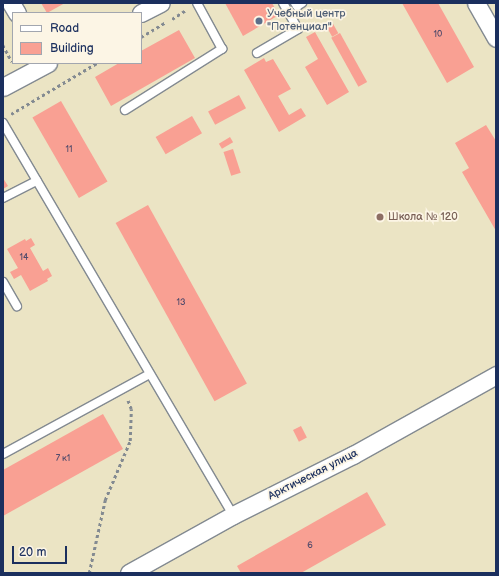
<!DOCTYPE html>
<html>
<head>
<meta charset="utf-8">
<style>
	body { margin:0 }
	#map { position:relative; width:499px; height:576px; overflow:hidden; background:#ebe4c4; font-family:"Balsamiq Sans",sans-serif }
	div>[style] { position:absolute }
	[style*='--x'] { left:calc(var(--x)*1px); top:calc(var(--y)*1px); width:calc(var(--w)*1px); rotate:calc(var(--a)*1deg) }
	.building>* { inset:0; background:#f9a093; transform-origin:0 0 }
	.path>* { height:2.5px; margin-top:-1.25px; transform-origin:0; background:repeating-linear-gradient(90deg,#838a91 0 3px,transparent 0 6px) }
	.roads { filter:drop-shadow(1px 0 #838a91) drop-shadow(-1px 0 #838a91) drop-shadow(0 1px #838a91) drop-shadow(0 -1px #838a91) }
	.service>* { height:8px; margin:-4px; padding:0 4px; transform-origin:4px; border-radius:4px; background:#fff }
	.minor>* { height:17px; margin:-8.5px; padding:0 8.5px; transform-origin:8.5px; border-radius:8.5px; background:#fff }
	.dots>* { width:11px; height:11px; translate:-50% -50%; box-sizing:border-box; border:2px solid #fcf5e5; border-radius:50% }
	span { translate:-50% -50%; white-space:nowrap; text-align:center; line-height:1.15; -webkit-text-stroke:3.5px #fcf5e5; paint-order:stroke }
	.number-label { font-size:9px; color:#524b6b }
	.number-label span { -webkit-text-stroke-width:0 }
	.service-label { font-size:11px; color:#4e5e75 }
	.left { translate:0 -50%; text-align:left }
	.education-label { font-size:11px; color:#785e54 }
	.street-label { font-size:11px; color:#1b2f5e }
	.frame { position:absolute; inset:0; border:4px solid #1b2f5e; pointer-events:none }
	.legend { position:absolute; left:12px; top:12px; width:130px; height:52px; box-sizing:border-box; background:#fcf5e5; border:1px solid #a2a6af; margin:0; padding:5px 7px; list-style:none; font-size:12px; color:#1b2f5e }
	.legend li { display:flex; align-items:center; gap:8px; height:20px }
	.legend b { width:20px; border:1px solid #a2a6af }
	.scale { position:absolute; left:12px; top:546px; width:55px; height:18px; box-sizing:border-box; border:2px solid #1b2f5e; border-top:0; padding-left:5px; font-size:12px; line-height:14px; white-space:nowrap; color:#1b2f5e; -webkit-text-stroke:3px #fcf5e5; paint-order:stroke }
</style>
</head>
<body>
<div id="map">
	<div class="building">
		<i style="clip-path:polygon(41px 3px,65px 3px,47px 13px)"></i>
		<i style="clip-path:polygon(225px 3px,272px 3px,279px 15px,243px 36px)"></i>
		<i style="clip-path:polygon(402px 3px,438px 3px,474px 67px,447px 83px)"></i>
		<i style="left:332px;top:22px;width:13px;height:7px;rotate:61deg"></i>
		<i style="clip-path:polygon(179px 30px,195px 58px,111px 106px,95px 77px,119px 63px,141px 63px,141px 51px)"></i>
		<i style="clip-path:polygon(315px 32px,349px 92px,327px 105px,305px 67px,318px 59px,306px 37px)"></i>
		<i style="left:340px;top:33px;width:56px;height:10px;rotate:61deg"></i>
		<i style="clip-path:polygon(264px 58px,266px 62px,273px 59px,291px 89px,278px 96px,289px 115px,301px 108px,306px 116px,279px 132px,244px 70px)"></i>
		<i style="left:239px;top:95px;width:15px;height:35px;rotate:62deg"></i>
		<i style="left:61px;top:101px;width:93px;height:33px;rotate:60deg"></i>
		<i style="left:192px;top:116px;width:20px;height:42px;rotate:60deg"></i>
		<i style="clip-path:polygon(486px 125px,496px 141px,496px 231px,462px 172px,469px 168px,455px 143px)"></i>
		<i style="left:230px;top:137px;width:6px;height:13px;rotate:59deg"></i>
		<i style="left:233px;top:149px;width:25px;height:10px;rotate:72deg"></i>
		<i style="clip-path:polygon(3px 178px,8px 186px,3px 189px)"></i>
		<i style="left:148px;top:205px;width:204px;height:37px;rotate:61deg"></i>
		<i style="clip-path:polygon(31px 238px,35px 245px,30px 248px,43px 271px,48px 268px,52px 276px,47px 279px,48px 281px,30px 291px,21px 275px,14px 279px,10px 272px,18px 268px,7px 249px,25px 239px,26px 241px)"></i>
		<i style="clip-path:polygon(103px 414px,123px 449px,3px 516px,3px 470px)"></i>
		<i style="left:301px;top:426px;width:13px;height:9px;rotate:63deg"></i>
		<i style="clip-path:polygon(367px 492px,386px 525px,301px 573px,241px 573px,237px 566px)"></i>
	</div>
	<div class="path">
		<i style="--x:172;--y:19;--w:17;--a:-33"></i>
		<i style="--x:141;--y:37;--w:29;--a:-31"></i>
		<i style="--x:3;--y:45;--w:19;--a:62"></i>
		<i style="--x:11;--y:114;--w:100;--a:-30.7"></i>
		<i style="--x:89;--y:573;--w:75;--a:-77.6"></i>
		<i style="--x:105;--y:500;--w:64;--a:-67"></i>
		<i style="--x:130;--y:441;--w:32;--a:-88"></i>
		<i style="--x:131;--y:409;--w:9;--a:-111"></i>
	</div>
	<div class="roads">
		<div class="service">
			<i style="--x:295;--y:3;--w:4;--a:56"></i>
			<i style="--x:297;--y:6;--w:6;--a:-31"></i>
			<i style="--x:257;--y:53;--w:48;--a:-30.3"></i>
			<i style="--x:298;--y:29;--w:30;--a:-120"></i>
			<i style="--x:125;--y:110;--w:115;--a:-32.2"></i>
			<i style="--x:222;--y:49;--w:52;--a:-118.5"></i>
			<i style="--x:3;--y:123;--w:454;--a:59.6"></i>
			<i style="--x:3;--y:198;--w:38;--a:-27"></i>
			<i style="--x:3;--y:282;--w:28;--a:60"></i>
			<i style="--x:3;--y:454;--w:167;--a:-28.6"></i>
		</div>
		<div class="minor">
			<i style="--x:11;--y:3;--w:12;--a:59"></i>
			<i style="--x:476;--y:3;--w:40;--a:60.3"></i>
			<i style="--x:141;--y:13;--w:22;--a:-27"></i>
			<i style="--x:3;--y:87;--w:51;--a:-28.1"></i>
			<i style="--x:129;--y:573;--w:119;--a:-29.1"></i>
			<i style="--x:233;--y:515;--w:134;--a:-26.6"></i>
			<i style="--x:353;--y:455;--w:164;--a:-29.2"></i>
		</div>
	</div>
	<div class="dots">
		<i style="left:259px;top:21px;background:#5c6f8a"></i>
		<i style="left:380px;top:217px;background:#8d6e63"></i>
	</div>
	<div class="number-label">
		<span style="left:438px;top:35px">10</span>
		<span style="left:69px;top:150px">11</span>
		<span style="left:24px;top:258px">14</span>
		<span style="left:181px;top:303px">13</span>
		<span style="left:63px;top:459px">7 к1</span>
		<span style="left:310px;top:546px">6</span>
	</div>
	<div class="service-label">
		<span class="left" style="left:267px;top:21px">Учебный центр<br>"Потенциал"</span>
	</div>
	<div class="education-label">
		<span class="left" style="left:388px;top:217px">Школа № 120</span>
	</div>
	<div class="street-label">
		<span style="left:313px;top:475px;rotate:-27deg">Арктическая улица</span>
	</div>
	<div class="frame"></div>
	<ul class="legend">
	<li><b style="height:5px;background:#fff"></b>Road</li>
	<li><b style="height:11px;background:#f9a093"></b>Building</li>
	</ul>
	<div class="scale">20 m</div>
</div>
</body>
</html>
